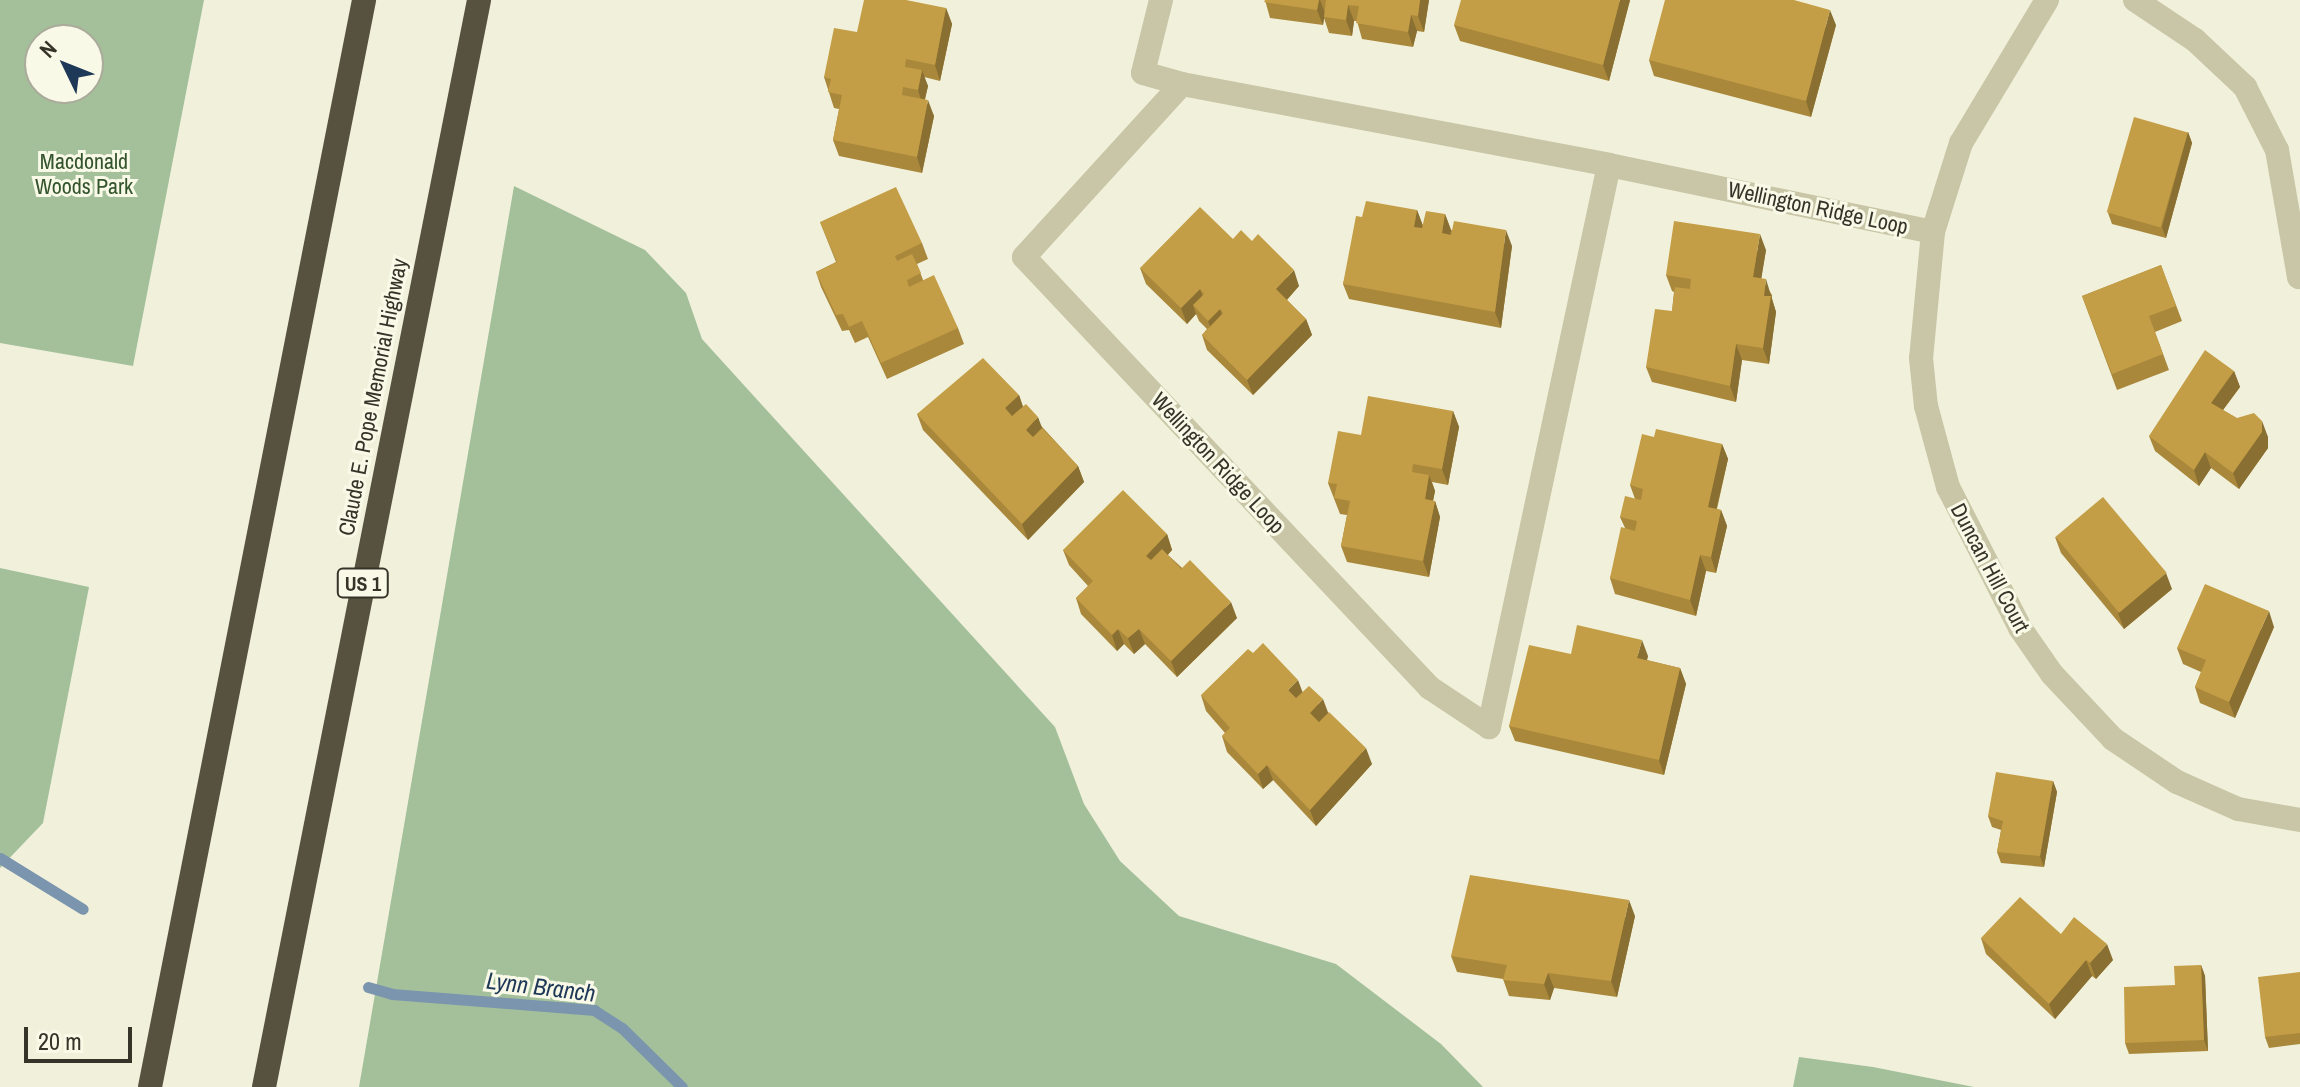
<!DOCTYPE html>
<html>
<head>
<meta charset="utf-8">
<style>
	body { margin:0 }
	#map { position:relative; width:2300px; height:1087px; overflow:hidden; background:#f1f1db; font-family:"Archivo Narrow",sans-serif }
	div>[style] { position:absolute }
	[style*='--x'] { left:calc(var(--x)*1px); top:calc(var(--y)*1px); width:calc(var(--w)*1px); rotate:calc(var(--a)*1deg) }
	.green>* { inset:0; background:#a3c09b }
	.stream>* { height:11px; margin:-5.5px; padding:0 5.5px; transform-origin:5.5px; border-radius:5.5px; background:#7b95ae }
	.minor>* { height:24px; margin:-12px; padding:0 12px; transform-origin:12px; border-radius:12px; background:#c9c6a7 }
	.highway>* { height:24px; margin:-12px; padding:0 12px; transform-origin:12px; border-radius:12px; background:#57513f }
	.wall>* { inset:0; background:#a9883c }
	.shaded-wall>* { inset:0; background:#896f31 }
	.building>* { inset:0; background:#c49e46; transform-origin:0 0 }
	span { translate:-50% -50%; white-space:nowrap; text-align:center; line-height:1.15; -webkit-text-stroke:6px #f9f9e8; paint-order:stroke }
	.shield-label span { padding:2px 6px; background:#f9f9e8; border:2px solid; border-radius:6px; -webkit-text-stroke-width:0 }
	.shield-label { font-size:20px; color:#363328; font-weight:700 }
	.park-label { font-size:22px; color:#33542c }
	.street-label { font-size:22px; color:#363328 }
	.water-label { font-size:24px; color:#1e3957; font-style:italic }
	.north { position:absolute; left:24px; top:24px; width:80px; height:80px; box-sizing:border-box; background:#f9f9e8; border:2px solid #abaa9b; border-radius:50%; rotate:313deg; font-size:22px; font-weight:700; line-height:32px; text-align:center; color:#363328 }
	.north::after { content:''; display:block; margin:auto; width:28px; height:36px; background:#1e3957; clip-path:polygon(50% 0,100% 100%,50% 72%,0 100%) }
	.scale { position:absolute; left:24px; top:1027px; width:108px; height:36px; box-sizing:border-box; border:4px solid #363328; border-top:0; padding-left:10px; font-size:24px; line-height:28px; white-space:nowrap; color:#363328; -webkit-text-stroke:6px #f9f9e8; paint-order:stroke }
</style>
</head>
<body>
<div id="map">
	<div class="green">
		<i style="clip-path:polygon(evenodd,0 0,204px 0,133px 366px,0 343px,0 0,40px 40px,88px 40px,88px 88px,40px 88px,40px 40px)"></i>
		<i style="clip-path:polygon(514px 186px,645px 250px,686px 293px,702px 339px,1055px 727px,1084px 804px,1120px 861px,1179px 916px,1336px 964px,1441px 1044px,1483px 1087px,359px 1087px)"></i>
		<i style="clip-path:polygon(0 568px,89px 587px,43px 823px,0 868px)"></i>
		<i style="clip-path:polygon(1799px 1057px,1873px 1067px,1974px 1087px,1793px 1087px)"></i>
	</div>
	<div class="stream">
		<i style="--x:0;--y:858;--w:97;--a:31.6"></i>
		<i style="--x:368;--y:987;--w:25;--a:16"></i>
		<i style="--x:392;--y:994;--w:203;--a:4.5"></i>
		<i style="--x:594;--y:1010;--w:33;--a:33"></i>
		<i style="--x:622;--y:1028;--w:84;--a:44.5"></i>
	</div>
	<div class="minor">
		<i style="--x:1161;--y:0;--w:75;--a:103.9"></i>
		<i style="--x:1143;--y:73;--w:41;--a:15.8"></i>
		<i style="--x:2047;--y:0;--w:167;--a:121"></i>
		<i style="--x:1961;--y:143;--w:93;--a:107.5"></i>
		<i style="--x:1933;--y:232;--w:127;--a:95.4"></i>
		<i style="--x:1921;--y:358;--w:48;--a:84.1"></i>
		<i style="--x:1926;--y:406;--w:84;--a:74.8"></i>
		<i style="--x:1948;--y:487;--w:158;--a:62.9"></i>
		<i style="--x:2020;--y:628;--w:56;--a:55.2"></i>
		<i style="--x:2052;--y:674;--w:89;--a:46.8"></i>
		<i style="--x:2113;--y:739;--w:77;--a:33.9"></i>
		<i style="--x:2177;--y:782;--w:67;--a:23.9"></i>
		<i style="--x:2238;--y:809;--w:63;--a:10.1"></i>
		<i style="--x:2135;--y:0;--w:72;--a:33.7"></i>
		<i style="--x:2195;--y:40;--w:69;--a:43.2"></i>
		<i style="--x:2245;--y:87;--w:71;--a:63.1"></i>
		<i style="--x:2277;--y:150;--w:129;--a:80.2"></i>
		<i style="--x:1609;--y:165;--w:575;--a:102.05"></i>
		<i style="--x:1489;--y:727;--w:71;--a:-146.5"></i>
		<i style="--x:1430;--y:688;--w:592;--a:-133.29"></i>
		<i style="--x:1024;--y:257;--w:234;--a:-47.6"></i>
		<i style="--x:1182;--y:84;--w:435;--a:10.7"></i>
		<i style="--x:1609;--y:165;--w:331;--a:11.7"></i>
	</div>
	<div class="highway">
		<i style="--x:150;--y:1087;--w:1108;--a:-78.86"></i>
		<i style="--x:264;--y:1087;--w:1108;--a:-78.81"></i>
	</div>
	<div class="wall">
		<i style="clip-path:polygon(1265px 0,1429px 0,1424px 32px,1417px 31px,1413px 47px,1362px 39px,1357px 21px,1354px 21px,1352px 36px,1329px 33px,1324px 18px,1323px 25px,1270px 18px)"></i>
		<i style="clip-path:polygon(1630px 0,1609px 81px,1460px 41px,1454px 25px)"></i>
		<i style="clip-path:polygon(946px 8px,952px 24px,940px 81px,924px 77px,928px 86px,925px 100px,934px 116px,922px 173px,839px 156px,833px 140px,839px 109px,834px 108px,824px 77px,857px 32px)"></i>
		<i style="clip-path:polygon(1836px 25px,1811px 117px,1654px 76px,1649px 60px)"></i>
		<i style="clip-path:polygon(2188px 132px,2192px 143px,2166px 238px,2112px 224px,2108px 213px)"></i>
		<i style="clip-path:polygon(1417px 210px,1423px 226px,1445px 214px,1451px 230px,1512px 246px,1501px 328px,1349px 299px,1343px 284px,1362px 217px)"></i>
		<i style="clip-path:polygon(820px 222px,922px 243px,928px 259px,917px 264px,923px 280px,958px 328px,964px 344px,887px 379px,868px 337px,855px 343px,849px 330px,842px 331px,821px 287px,816px 272px,836px 262px)"></i>
		<i style="clip-path:polygon(1233px 239px,1299px 286px,1287px 300px,1306px 319px,1312px 335px,1253px 395px,1207px 350px,1202px 335px,1207px 329px,1199px 321px,1196px 314px,1187px 324px,1146px 284px,1140px 268px)"></i>
		<i style="clip-path:polygon(1766px 250px,1761px 278px,1772px 295px,1772px 299px,1776px 312px,1769px 364px,1742px 360px,1736px 402px,1652px 382px,1646px 367px,1672px 311px,1674px 292px,1672px 291px,1666px 275px)"></i>
		<i style="clip-path:polygon(2161px 265px,2182px 321px,2155px 332px,2169px 370px,2117px 390px,2082px 296px)"></i>
		<i style="clip-path:polygon(2234px 371px,2240px 387px,2223px 410px,2268px 437px,2268px 448px,2239px 489px,2211px 468px,2199px 486px,2155px 451px,2149px 436px)"></i>
		<i style="clip-path:polygon(1019px 395px,1023px 406px,1078px 466px,1084px 482px,1028px 540px,923px 430px,917px 414px)"></i>
		<i style="clip-path:polygon(1453px 411px,1459px 427px,1448px 485px,1432px 482px,1435px 491px,1433px 501px,1435px 501px,1440px 517px,1429px 577px,1347px 562px,1341px 546px,1347px 515px,1340px 514px,1328px 483px,1361px 435px)"></i>
		<i style="clip-path:polygon(1654px 437px,1722px 444px,1728px 459px,1717px 509px,1721px 510px,1727px 526px,1716px 573px,1706px 571px,1696px 616px,1615px 594px,1610px 578px,1625px 528px,1620px 517px,1635px 499px,1630px 485px)"></i>
		<i style="clip-path:polygon(1167px 534px,1172px 550px,1168px 555px,1237px 618px,1177px 677px,1145px 644px,1134px 654px,1124px 644px,1117px 651px,1081px 614px,1076px 598px,1088px 586px,1069px 565px,1063px 550px)"></i>
		<i style="clip-path:polygon(2055px 537px,2172px 589px,2124px 629px,2061px 553px)"></i>
		<i style="clip-path:polygon(2274px 627px,2235px 718px,2200px 703px,2195px 687px,2201px 672px,2183px 664px,2177px 648px)"></i>
		<i style="clip-path:polygon(1571px 654px,1648px 656px,1647px 660px,1680px 668px,1686px 684px,1664px 775px,1515px 741px,1509px 726px)"></i>
		<i style="clip-path:polygon(1303px 692px,1328px 713px,1372px 764px,1316px 826px,1273px 780px,1263px 789px,1227px 752px,1222px 736px,1225px 733px,1206px 711px,1201px 695px)"></i>
		<i style="clip-path:polygon(2053px 781px,2057px 792px,2044px 867px,2001px 863px,1997px 852px,2001px 830px,1992px 827px,1988px 816px)"></i>
		<i style="clip-path:polygon(1635px 916px,1617px 997px,1554px 988px,1550px 1000px,1509px 996px,1503px 979px,1457px 972px,1451px 956px)"></i>
		<i style="clip-path:polygon(2061px 934px,2113px 960px,2096px 979px,2092px 976px,2055px 1019px,1986px 954px,1981px 938px)"></i>
		<i style="clip-path:polygon(2201px 965px,2205px 976px,2208px 1051px,2129px 1054px,2125px 1043px,2175px 985px)"></i>
		<i style="clip-path:polygon(2300px 972px,2300px 1044px,2269px 1048px,2265px 1037px)"></i>
	</div>
	<div class="shaded-wall">
		<i style="clip-path:polygon(1319px 0,1320px 0,1325px 13px,1323px 25px,1317px 10px)"></i>
		<i style="clip-path:polygon(1420px 0,1429px 0,1424px 32px,1418px 16px)"></i>
		<i style="clip-path:polygon(1620px 0,1630px 0,1609px 81px,1603px 65px)"></i>
		<i style="clip-path:polygon(1348px 5px,1354px 21px,1352px 36px,1346px 20px)"></i>
		<i style="clip-path:polygon(946px 8px,952px 24px,940px 81px,935px 65px)"></i>
		<i style="clip-path:polygon(1830px 10px,1836px 25px,1811px 117px,1806px 101px)"></i>
		<i style="clip-path:polygon(1411px 15px,1417px 31px,1413px 47px,1408px 32px)"></i>
		<i style="clip-path:polygon(922px 70px,928px 86px,923px 106px,918px 90px)"></i>
		<i style="clip-path:polygon(928px 100px,934px 116px,922px 173px,917px 157px)"></i>
		<i style="clip-path:polygon(2188px 132px,2192px 143px,2166px 238px,2162px 227px)"></i>
		<i style="clip-path:polygon(1417px 210px,1423px 226px,1420px 242px,1414px 227px)"></i>
		<i style="clip-path:polygon(1445px 214px,1451px 230px,1448px 249px,1442px 233px)"></i>
		<i style="clip-path:polygon(1506px 230px,1512px 246px,1501px 328px,1495px 312px)"></i>
		<i style="clip-path:polygon(1760px 234px,1766px 250px,1759px 293px,1753px 277px)"></i>
		<i style="clip-path:polygon(1294px 270px,1299px 286px,1282px 305px,1276px 289px)"></i>
		<i style="clip-path:polygon(1766px 279px,1776px 312px,1769px 364px,1763px 348px,1764px 296px)"></i>
		<i style="clip-path:polygon(1200px 289px,1206px 305px,1193px 305px,1196px 314px,1187px 324px,1181px 308px)"></i>
		<i style="clip-path:polygon(1220px 309px,1225px 325px,1214px 336px,1208px 321px)"></i>
		<i style="clip-path:polygon(1306px 319px,1312px 335px,1253px 395px,1247px 380px)"></i>
		<i style="clip-path:polygon(1736px 344px,1742px 360px,1736px 402px,1730px 386px)"></i>
		<i style="clip-path:polygon(2234px 371px,2240px 387px,2217px 418px,2211px 403px)"></i>
		<i style="clip-path:polygon(1019px 395px,1024px 411px,1011px 424px,1005px 408px)"></i>
		<i style="clip-path:polygon(1453px 411px,1459px 427px,1448px 485px,1442px 469px)"></i>
		<i style="clip-path:polygon(1038px 417px,1044px 433px,1032px 445px,1026px 430px)"></i>
		<i style="clip-path:polygon(2262px 421px,2268px 437px,2268px 448px,2239px 489px,2233px 473px)"></i>
		<i style="clip-path:polygon(1722px 444px,1728px 459px,1713px 523px,1708px 507px)"></i>
		<i style="clip-path:polygon(2205px 452px,2211px 468px,2199px 486px,2194px 470px)"></i>
		<i style="clip-path:polygon(1078px 466px,1084px 482px,1028px 540px,1022px 524px)"></i>
		<i style="clip-path:polygon(1429px 475px,1435px 491px,1430px 515px,1425px 499px)"></i>
		<i style="clip-path:polygon(1435px 501px,1440px 517px,1429px 577px,1423px 561px)"></i>
		<i style="clip-path:polygon(1721px 510px,1727px 526px,1716px 573px,1711px 557px)"></i>
		<i style="clip-path:polygon(1167px 534px,1172px 550px,1152px 571px,1146px 556px)"></i>
		<i style="clip-path:polygon(1700px 555px,1706px 571px,1696px 616px,1690px 600px)"></i>
		<i style="clip-path:polygon(2166px 573px,2172px 589px,2124px 629px,2118px 613px)"></i>
		<i style="clip-path:polygon(1231px 602px,1237px 618px,1177px 677px,1171px 661px)"></i>
		<i style="clip-path:polygon(2269px 611px,2274px 627px,2235px 718px,2229px 702px)"></i>
		<i style="clip-path:polygon(1118px 629px,1124px 644px,1117px 651px,1112px 635px)"></i>
		<i style="clip-path:polygon(1139px 629px,1145px 644px,1134px 654px,1128px 638px)"></i>
		<i style="clip-path:polygon(1642px 640px,1648px 656px,1643px 674px,1637px 658px)"></i>
		<i style="clip-path:polygon(1680px 668px,1686px 684px,1664px 775px,1659px 760px)"></i>
		<i style="clip-path:polygon(1298px 680px,1304px 696px,1294px 706px,1288px 690px)"></i>
		<i style="clip-path:polygon(1323px 699px,1329px 715px,1316px 728px,1310px 713px)"></i>
		<i style="clip-path:polygon(1366px 748px,1372px 764px,1316px 826px,1310px 810px)"></i>
		<i style="clip-path:polygon(1267px 765px,1273px 780px,1263px 789px,1258px 774px)"></i>
		<i style="clip-path:polygon(2053px 781px,2057px 792px,2044px 867px,2040px 856px)"></i>
		<i style="clip-path:polygon(1629px 900px,1635px 916px,1617px 997px,1611px 981px)"></i>
		<i style="clip-path:polygon(2107px 944px,2113px 960px,2096px 979px,2090px 963px)"></i>
		<i style="clip-path:polygon(2086px 960px,2092px 976px,2055px 1019px,2049px 1004px)"></i>
		<i style="clip-path:polygon(2201px 965px,2205px 976px,2208px 1051px,2204px 1040px)"></i>
		<i style="clip-path:polygon(1548px 973px,1554px 988px,1550px 1000px,1544px 984px)"></i>
	</div>
	<div class="building">
		<i style="clip-path:polygon(864px 0,906px 0,946px 8px,935px 65px,906px 59px,905px 67px,922px 70px,918px 90px,903px 87px,902px 95px,928px 100px,917px 157px,833px 140px,842px 95px,828px 92px,831px 79px,824px 77px,834px 28px,857px 32px)"></i>
		<i style="clip-path:polygon(1265px 0,1319px 0,1317px 10px,1264px 2px)"></i>
		<i style="clip-path:polygon(1326px 0,1420px 0,1418px 16px,1411px 15px,1408px 32px,1356px 23px,1359px 6px,1348px 5px,1346px 20px,1324px 17px)"></i>
		<i style="clip-path:polygon(1461px 0,1620px 0,1603px 65px,1454px 25px)"></i>
		<i style="clip-path:polygon(1665px 0,1794px 0,1830px 10px,1806px 101px,1649px 60px)"></i>
		<i style="left:2134px;top:117px;width:56px;height:99px;rotate:16deg"></i>
		<i style="clip-path:polygon(896px 187px,922px 243px,895px 256px,897px 261px,912px 254px,921px 273px,907px 280px,909px 287px,934px 275px,958px 328px,881px 363px,862px 321px,849px 327px,843px 314px,836px 315px,816px 272px,837px 262px,820px 222px)"></i>
		<i style="clip-path:polygon(1366px 201px,1417px 210px,1414px 227px,1422px 228px,1426px 211px,1445px 214px,1442px 233px,1451px 235px,1454px 221px,1506px 230px,1495px 312px,1343px 284px,1356px 216px,1362px 217px)"></i>
		<i style="clip-path:polygon(1200px 207px,1233px 239px,1241px 230px,1252px 241px,1258px 234px,1294px 270px,1276px 289px,1306px 319px,1247px 380px,1202px 335px,1223px 313px,1220px 309px,1208px 321px,1193px 305px,1204px 294px,1200px 289px,1181px 308px,1140px 268px)"></i>
		<i style="clip-path:polygon(1674px 221px,1760px 234px,1753px 277px,1766px 279px,1764px 296px,1771px 296px,1763px 348px,1736px 344px,1730px 386px,1646px 367px,1655px 309px,1672px 311px,1675px 287px,1690px 289px,1691px 279px,1666px 275px)"></i>
		<i style="clip-path:polygon(2161px 265px,2176px 306px,2149px 316px,2163px 354px,2112px 374px,2082px 296px)"></i>
		<i style="clip-path:polygon(2205px 350px,2234px 371px,2211px 403px,2237px 418px,2254px 413px,2262px 421px,2262px 432px,2233px 473px,2205px 452px,2194px 470px,2149px 436px)"></i>
		<i style="clip-path:polygon(983px 358px,1019px 395px,1005px 408px,1012px 416px,1026px 404px,1038px 417px,1026px 430px,1033px 437px,1042px 428px,1078px 466px,1022px 524px,917px 414px)"></i>
		<i style="clip-path:polygon(1368px 396px,1453px 411px,1442px 469px,1413px 464px,1412px 472px,1429px 475px,1425px 499px,1435px 501px,1423px 561px,1341px 546px,1350px 501px,1334px 498px,1337px 484px,1328px 483px,1338px 431px,1361px 435px)"></i>
		<i style="clip-path:polygon(1656px 429px,1722px 444px,1708px 507px,1721px 510px,1711px 557px,1700px 555px,1690px 600px,1610px 578px,1621px 527px,1635px 531px,1637px 521px,1620px 517px,1625px 496px,1641px 500px,1643px 489px,1630px 485px,1642px 434px,1654px 437px)"></i>
		<i style="clip-path:polygon(1123px 490px,1167px 534px,1146px 556px,1151px 560px,1162px 549px,1181px 569px,1190px 560px,1231px 602px,1171px 661px,1139px 629px,1128px 638px,1118px 629px,1112px 635px,1076px 598px,1093px 581px,1063px 550px)"></i>
		<i style="left:2103px;top:497px;width:99px;height:62px;rotate:50deg"></i>
		<i style="clip-path:polygon(2205px 584px,2269px 611px,2229px 702px,2195px 687px,2206px 660px,2177px 648px)"></i>
		<i style="clip-path:polygon(1577px 625px,1642px 640px,1637px 658px,1680px 668px,1659px 760px,1509px 726px,1529px 645px,1571px 654px)"></i>
		<i style="clip-path:polygon(1263px 643px,1298px 680px,1288px 690px,1296px 698px,1309px 686px,1323px 699px,1310px 713px,1319px 722px,1329px 712px,1366px 748px,1310px 810px,1267px 765px,1258px 774px,1222px 736px,1230px 728px,1201px 695px,1248px 649px,1253px 653px)"></i>
		<i style="clip-path:polygon(1996px 772px,2053px 781px,2040px 856px,1997px 852px,2003px 821px,1988px 816px)"></i>
		<i style="clip-path:polygon(1470px 875px,1629px 900px,1611px 981px,1548px 973px,1544px 984px,1503px 980px,1507px 965px,1451px 956px)"></i>
		<i style="clip-path:polygon(2020px 897px,2061px 934px,2074px 917px,2107px 944px,2090px 963px,2086px 960px,2049px 1004px,1981px 938px)"></i>
		<i style="clip-path:polygon(2201px 965px,2204px 1040px,2125px 1043px,2124px 987px,2175px 985px,2174px 966px)"></i>
		<i style="clip-path:polygon(2300px 972px,2300px 1033px,2265px 1037px,2258px 977px)"></i>
	</div>
	<div class="shield-label">
		<span style="left:363px;top:583px">US 1</span>
	</div>
	<div class="park-label">
		<span style="left:84px;top:174px">Macdonald<br>Woods Park</span>
	</div>
	<div class="street-label">
		<span style="left:1818px;top:208px;rotate:12deg">Wellington Ridge Loop</span>
		<span style="left:373px;top:397px;rotate:-79deg">Claude E. Pope Memorial Highway</span>
		<span style="left:1218px;top:463px;rotate:47deg">Wellington Ridge Loop</span>
		<span style="left:1990px;top:568px;rotate:62deg">Duncan Hill Court</span>
	</div>
	<div class="water-label">
		<span style="left:541px;top:987px;rotate:7deg">Lynn Branch</span>
	</div>
	<div class="north">N</div>
	<div class="scale">20 m</div>
</div>
</body>
</html>
